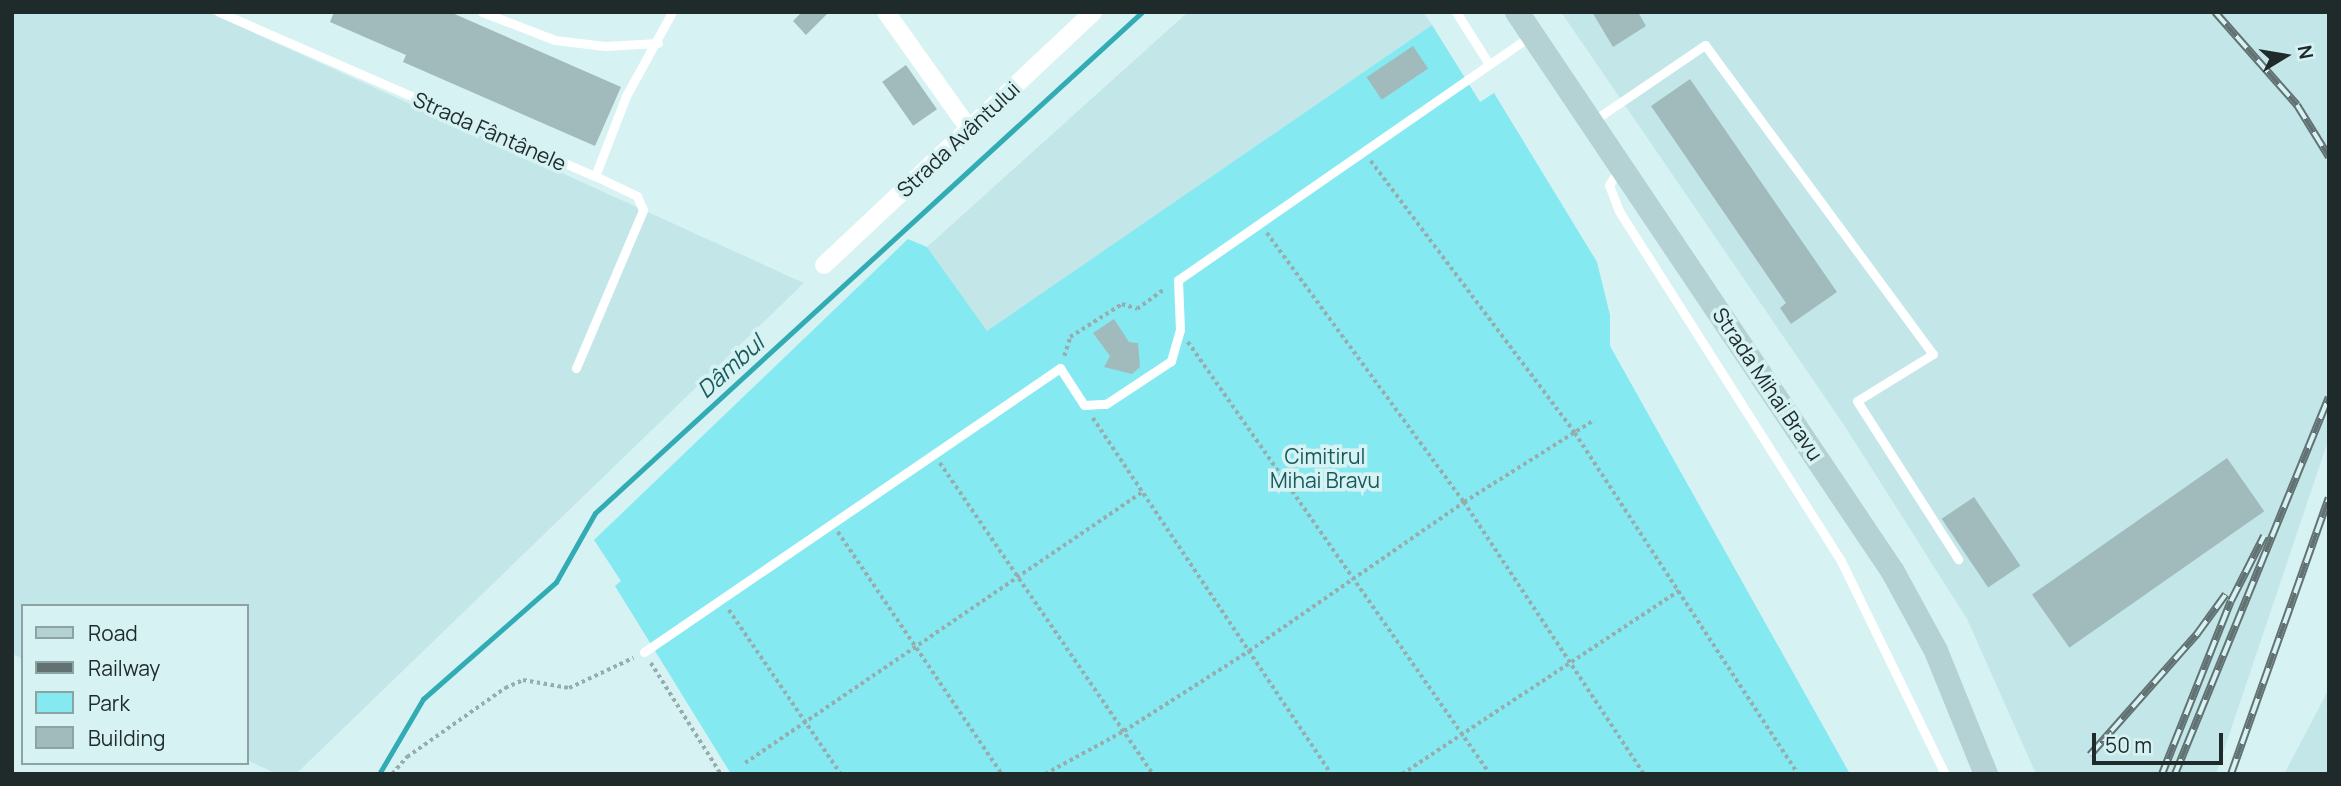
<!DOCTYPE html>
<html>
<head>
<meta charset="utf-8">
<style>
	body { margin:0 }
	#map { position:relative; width:2341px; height:786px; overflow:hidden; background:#d7f2f3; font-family:Manrope,sans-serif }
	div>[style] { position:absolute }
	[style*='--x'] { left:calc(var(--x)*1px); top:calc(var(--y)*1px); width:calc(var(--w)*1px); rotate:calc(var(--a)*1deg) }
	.built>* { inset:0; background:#c3e7e9 }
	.green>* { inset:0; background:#84e9f0 }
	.stream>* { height:5px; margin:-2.5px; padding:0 2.5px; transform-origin:2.5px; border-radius:2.5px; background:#32acb4 }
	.building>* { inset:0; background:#a1bbbd; transform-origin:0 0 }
	.path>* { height:3.5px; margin-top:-1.75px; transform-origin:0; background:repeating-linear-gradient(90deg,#97acad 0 3.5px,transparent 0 7px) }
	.service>* { height:9px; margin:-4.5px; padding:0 4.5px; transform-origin:4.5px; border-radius:4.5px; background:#fff }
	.minor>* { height:18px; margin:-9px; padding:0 9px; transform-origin:9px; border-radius:9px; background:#fff }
	.secondary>* { height:24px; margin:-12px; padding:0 12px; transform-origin:12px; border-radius:12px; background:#b4d1d3 }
	.rail>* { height:8px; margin-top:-4px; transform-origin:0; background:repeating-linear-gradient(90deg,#d7f2f3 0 16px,#627273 0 32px); box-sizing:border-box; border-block:2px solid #627273 }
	span { translate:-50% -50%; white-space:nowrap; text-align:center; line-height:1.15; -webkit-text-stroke:7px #d7f2f3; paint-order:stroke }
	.street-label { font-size:21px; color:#1f2a2a }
	.park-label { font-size:21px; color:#17595d }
	.water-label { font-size:23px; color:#1a5b5f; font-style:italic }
	.frame { position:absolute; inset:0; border:14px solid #1f2a2a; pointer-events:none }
	.legend { position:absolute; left:21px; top:604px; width:228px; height:161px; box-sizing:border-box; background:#d7f2f3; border:2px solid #8da2a3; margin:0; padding:9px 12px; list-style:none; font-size:21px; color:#1f2a2a }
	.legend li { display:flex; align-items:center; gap:14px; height:35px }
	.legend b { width:35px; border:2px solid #8da2a3 }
	.north { position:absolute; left:2250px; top:21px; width:70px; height:70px; -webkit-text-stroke:5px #d7f2f3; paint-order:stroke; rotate:79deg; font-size:19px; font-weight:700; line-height:28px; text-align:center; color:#1f2a2a }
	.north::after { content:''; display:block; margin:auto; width:24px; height:32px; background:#1f2a2a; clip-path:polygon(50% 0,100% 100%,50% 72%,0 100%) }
	.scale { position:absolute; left:2092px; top:733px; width:131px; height:32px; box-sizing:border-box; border:4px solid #1f2a2a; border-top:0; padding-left:9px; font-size:21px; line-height:24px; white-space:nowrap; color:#1f2a2a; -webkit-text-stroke:5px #d7f2f3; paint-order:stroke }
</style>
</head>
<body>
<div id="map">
	<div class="built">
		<i style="clip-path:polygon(12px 12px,208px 12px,804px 283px,296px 774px,277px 774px,247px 760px,247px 606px,23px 606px,23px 659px,12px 654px)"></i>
		<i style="clip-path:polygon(1188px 12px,1423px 12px,1432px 25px,987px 332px,927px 247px)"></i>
		<i style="clip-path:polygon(1561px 12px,2329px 12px,2329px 438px,2216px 774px,2036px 774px,1967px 619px,1846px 428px)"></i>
		<i style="clip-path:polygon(2329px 688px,2329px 774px,2284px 774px,2321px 704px)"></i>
	</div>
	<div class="green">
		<i style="clip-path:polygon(1432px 25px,1480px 102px,1494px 93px,1597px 262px,1610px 315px,1610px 346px,1850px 774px,731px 774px,615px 586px,621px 581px,594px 540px,908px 239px,927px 247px,987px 331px)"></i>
	</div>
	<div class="stream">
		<i style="--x:379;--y:774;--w:87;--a:-59.6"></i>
		<i style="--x:423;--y:699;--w:177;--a:-41.3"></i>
		<i style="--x:556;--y:582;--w:79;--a:-60.5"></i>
		<i style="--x:595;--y:513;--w:742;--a:-42.49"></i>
	</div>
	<div class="building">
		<i style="clip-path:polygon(334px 12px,450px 12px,621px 87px,595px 146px,403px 62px,406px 55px,330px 22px)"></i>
		<i style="clip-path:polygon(802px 12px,829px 12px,806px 35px,793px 21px)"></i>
		<i style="clip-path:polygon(1592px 12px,1638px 12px,1646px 26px,1613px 47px)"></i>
		<i style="left:1413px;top:46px;width:27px;height:56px;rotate:56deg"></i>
		<i style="left:906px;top:65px;width:54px;height:29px;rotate:55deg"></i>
		<i style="clip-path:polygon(1690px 79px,1837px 292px,1791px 324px,1780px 308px,1786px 303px,1651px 106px)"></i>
		<i style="clip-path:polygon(1114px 319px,1129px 342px,1138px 343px,1140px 367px,1132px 374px,1104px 367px,1110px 356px,1093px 333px)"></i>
		<i style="left:2227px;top:458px;width:65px;height:238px;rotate:55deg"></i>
		<i style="left:1974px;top:497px;width:83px;height:39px;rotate:56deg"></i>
	</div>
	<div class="path">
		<i style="--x:1371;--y:161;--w:340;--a:53.1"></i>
		<i style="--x:1575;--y:433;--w:407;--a:56.8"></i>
		<i style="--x:1267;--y:233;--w:333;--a:53.8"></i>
		<i style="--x:1464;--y:502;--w:326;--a:56.5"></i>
		<i style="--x:1188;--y:342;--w:527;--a:55.04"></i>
		<i style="--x:1064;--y:356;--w:20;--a:-72"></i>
		<i style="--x:1070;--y:337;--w:62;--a:-32.4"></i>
		<i style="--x:1122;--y:304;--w:16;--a:18"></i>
		<i style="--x:1137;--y:309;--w:34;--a:-36"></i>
		<i style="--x:1093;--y:418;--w:428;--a:56.2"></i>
		<i style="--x:940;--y:463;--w:377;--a:55.6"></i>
		<i style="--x:838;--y:532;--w:292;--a:55.9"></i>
		<i style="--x:729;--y:610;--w:199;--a:55.7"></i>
		<i style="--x:651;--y:663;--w:131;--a:57.8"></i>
		<i style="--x:745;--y:763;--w:482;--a:-34.3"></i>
		<i style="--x:392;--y:774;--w:23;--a:-49"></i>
		<i style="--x:407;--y:757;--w:120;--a:-35.1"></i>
		<i style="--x:505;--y:688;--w:20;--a:-24"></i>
		<i style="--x:523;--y:680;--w:47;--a:9.9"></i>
		<i style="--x:569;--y:688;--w:71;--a:-25.1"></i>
		<i style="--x:1045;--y:774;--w:90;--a:-28.6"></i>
		<i style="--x:1124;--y:731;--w:148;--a:-32.6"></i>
		<i style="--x:1249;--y:651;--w:262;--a:-34.7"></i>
		<i style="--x:1464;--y:502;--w:154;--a:-32.2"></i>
		<i style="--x:1402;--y:774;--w:332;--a:-33.5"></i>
	</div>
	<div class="service">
		<i style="--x:219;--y:12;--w:410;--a:23.6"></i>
		<i style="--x:595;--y:176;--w:86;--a:-68.8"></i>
		<i style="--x:626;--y:96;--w:96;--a:-61.3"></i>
		<i style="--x:482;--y:12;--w:78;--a:21"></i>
		<i style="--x:555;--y:40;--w:50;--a:6.8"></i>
		<i style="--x:605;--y:46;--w:53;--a:-3.2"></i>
		<i style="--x:1456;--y:12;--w:62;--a:57.6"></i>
		<i style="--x:1593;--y:121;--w:135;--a:-34.2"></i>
		<i style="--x:1705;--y:45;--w:384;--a:53.6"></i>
		<i style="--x:1933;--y:354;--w:89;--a:148.3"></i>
		<i style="--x:1857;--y:401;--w:188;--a:57.4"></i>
		<i style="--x:1619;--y:169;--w:19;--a:122"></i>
		<i style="--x:1609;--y:185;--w:28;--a:69"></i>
		<i style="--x:1619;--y:211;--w:412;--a:57.6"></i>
		<i style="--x:1840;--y:559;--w:239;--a:64"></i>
		<i style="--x:576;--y:368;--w:172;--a:-67"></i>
		<i style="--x:643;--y:210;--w:15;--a:-113"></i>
		<i style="--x:637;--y:196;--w:47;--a:-154.5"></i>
		<i style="--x:644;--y:652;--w:504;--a:-34.32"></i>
		<i style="--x:1060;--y:368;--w:44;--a:57"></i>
		<i style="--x:1084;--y:405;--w:22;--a:-3"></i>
		<i style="--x:1106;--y:404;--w:78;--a:-33.5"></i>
		<i style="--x:1171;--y:361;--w:32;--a:-74"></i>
		<i style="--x:1180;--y:330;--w:50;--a:-92.3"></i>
		<i style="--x:1178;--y:280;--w:429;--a:-34.7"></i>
	</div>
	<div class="minor">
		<i style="--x:886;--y:12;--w:143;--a:54.6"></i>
		<i style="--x:824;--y:265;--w:369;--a:-43.2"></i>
	</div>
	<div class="secondary">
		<i style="--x:1517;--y:12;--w:675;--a:56.12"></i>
		<i style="--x:1893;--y:572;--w:90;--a:61.4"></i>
		<i style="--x:1936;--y:651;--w:133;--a:67.9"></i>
	</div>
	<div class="rail">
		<i style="--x:2215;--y:12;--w:124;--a:48.6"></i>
		<i style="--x:2297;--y:105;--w:61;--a:58.4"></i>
		<i style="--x:2090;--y:755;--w:162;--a:-48.5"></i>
		<i style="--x:2197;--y:634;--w:49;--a:-54.1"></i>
		<i style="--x:2162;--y:774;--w:186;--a:-68.3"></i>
		<i style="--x:2231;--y:601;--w:73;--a:-63.1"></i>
		<i style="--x:2175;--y:774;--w:407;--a:-67.8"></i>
		<i style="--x:2231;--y:774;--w:293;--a:-70.5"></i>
	</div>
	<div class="street-label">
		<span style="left:490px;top:131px;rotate:24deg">Strada Fântânele</span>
		<span style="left:958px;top:139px;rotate:-43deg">Strada Avântului</span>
		<span style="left:1768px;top:384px;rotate:56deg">Strada Mihai Bravu</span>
	</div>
	<div class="park-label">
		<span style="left:1325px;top:468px">Cimitirul<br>Mihai Bravu</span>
	</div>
	<div class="water-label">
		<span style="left:730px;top:366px;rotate:-42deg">Dâmbul</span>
	</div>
	<div class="frame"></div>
	<ul class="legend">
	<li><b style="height:9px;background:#b4d1d3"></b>Road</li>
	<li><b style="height:9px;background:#627273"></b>Railway</li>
	<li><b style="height:19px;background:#84e9f0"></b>Park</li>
	<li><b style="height:19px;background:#a1bbbd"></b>Building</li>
	</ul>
	<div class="north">N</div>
	<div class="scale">50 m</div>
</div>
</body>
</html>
